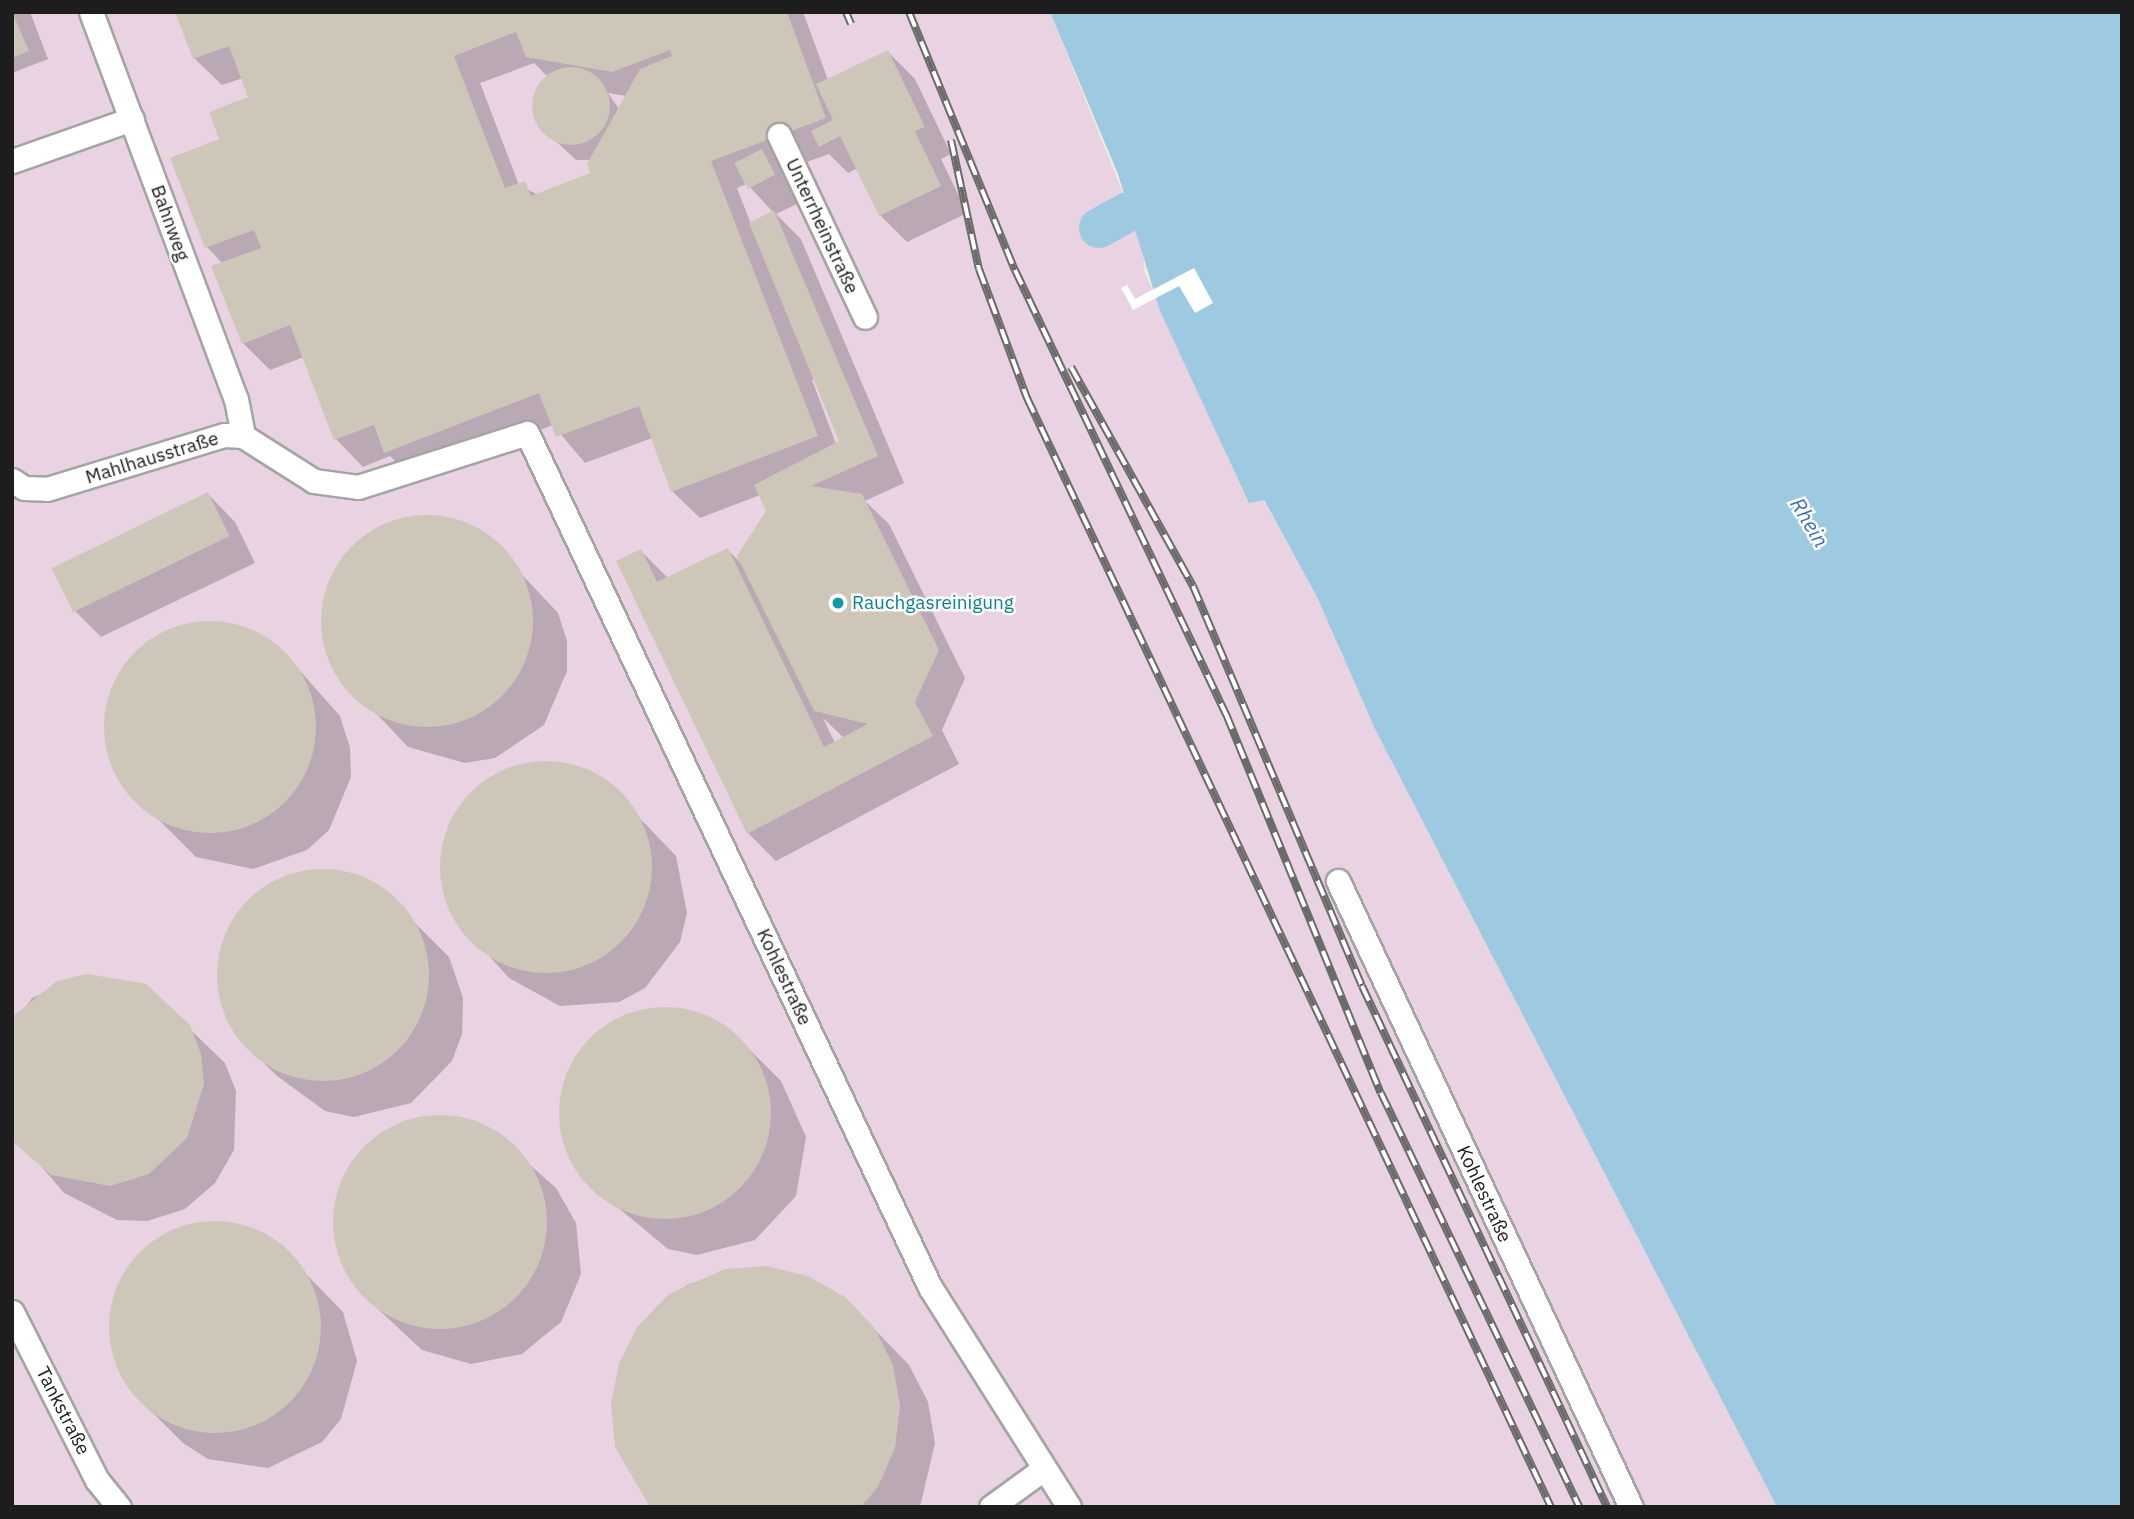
<!DOCTYPE html>
<html>
<head>
<meta charset="utf-8">
<style>
	body { margin:0 }
	#map { position:relative; width:2134px; height:1519px; overflow:hidden; background:#efece1; font-family:"IBM Plex Sans",sans-serif }
	div>[style] { position:absolute }
	[style*='--x'] { left:calc(var(--x)*1px); top:calc(var(--y)*1px); width:calc(var(--w)*1px); rotate:calc(var(--a)*1deg) }
	.industrial>* { inset:0; background:#e9d2e2 }
	.water>* { inset:0; background:#9dcae1 }
	.pier>* { inset:0; background:#fff }
	.shadow>* { inset:0; background:#0003 }
	.canal>* { height:40px; margin:-20px; padding:0 20px; transform-origin:20px; border-radius:20px; background:#9dcae1 }
	.building>* { inset:0; background:#cfc6ba; transform-origin:0 0 }
	.round { border-radius:50% }
	.roads { filter:drop-shadow(2px 0 #a4a4a4) drop-shadow(-2px 0 #a4a4a4) drop-shadow(0 2px #a4a4a4) drop-shadow(0 -2px #a4a4a4) }
	.service>* { height:23px; margin:-11.5px; padding:0 11.5px; transform-origin:11.5px; border-radius:11.5px; background:#fff }
	.rail>* { height:8px; margin-top:-4px; transform-origin:0; background:repeating-linear-gradient(90deg,#fff 0 16px,#6b6b6b 0 32px); box-sizing:border-box; border-block:2px solid #6b6b6b }
	.dots>* { width:19px; height:19px; translate:-50% -50%; box-sizing:border-box; border:4px solid #fff; border-radius:50% }
	span { translate:-50% -50%; white-space:nowrap; text-align:center; line-height:1.15; -webkit-text-stroke:5px #fff; paint-order:stroke }
	.street-label { font-size:19px; color:#1d1d1d }
	.culture-label { font-size:19px; color:#0d838f }
	.left { translate:0 -50%; text-align:left }
	.water-label { font-size:21px; color:#416eb4; font-style:italic }
	.frame { position:absolute; inset:0; border:14px solid #1d1d1d; pointer-events:none }
</style>
</head>
<body>
<div id="map">
	<div class="industrial">
		<i style="clip-path:polygon(12px 12px,1050px 12px,1144px 245px,1144px 271px,1242px 489px,1263px 500px,1317px 597px,1375px 729px,1777px 1507px,12px 1507px)"></i>
	</div>
	<div class="water">
		<i style="clip-path:polygon(1050px 12px,2122px 12px,2122px 1507px,1777px 1507px,1375px 729px,1317px 597px,1264px 500px,1249px 503px,1242px 488px,1160px 311px,1118px 174px)"></i>
	</div>
	<div class="pier">
		<i style="clip-path:polygon(1194px 268px,1213px 303px,1195px 313px,1179px 286px,1133px 310px,1121px 288px,1127px 285px,1135px 299px)"></i>
	</div>
	<div class="shadow">
		<i style="clip-path:polygon(12px 12px,30px 12px,48px 59px,12px 73px)"></i>
		<i style="clip-path:polygon(evenodd,177px 12px,803px 12px,828px 80px,888px 52px,915px 79px,951px 154px,941px 159px,967px 213px,907px 242px,880px 215px,858px 168px,848px 173px,829px 154px,782px 171px,801px 202px,776px 214px,801px 239px,904px 483px,865px 501px,889px 524px,965px 678px,942px 730px,959px 764px,776px 861px,748px 833px,619px 562px,641px 551px,668px 578px,728px 550px,743px 565px,768px 511px,760px 495px,700px 518px,672px 491px,652px 438px,585px 463px,553px 425px,413px 479px,390px 456px,363px 467px,336px 439px,304px 357px,270px 370px,243px 343px,223px 264px,207px 247px,173px 159px,222px 140px,250px 98px,243px 78px,222px 85px,194px 58px,177px 12px,534px 63px,550px 79px,537px 89px,538px 124px,576px 160px,591px 160px,592px 174px,538px 195px,519px 185px,480px 83px,534px 63px,177px 12px,608px 93px,626px 96px,619px 109px,608px 93px,177px 12px,747px 184px,773px 212px,751px 224px,737px 188px,747px 184px,177px 12px,815px 379px,841px 442px,836px 444px,812px 380px,815px 379px,177px 12px,823px 718px,844px 738px,835px 743px,823px 718px)"></i>
		<i style="clip-path:polygon(208px 494px,235px 522px,255px 563px,101px 637px,74px 610px)"></i>
		<i style="clip-path:polygon(431px 517px,482px 532px,558px 613px,567px 641px,567px 671px,544px 725px,495px 758px,465px 763px,408px 747px,332px 667px,323px 639px,322px 614px,337px 566px,353px 546px,396px 521px)"></i>
		<i style="clip-path:polygon(216px 623px,260px 635px,285px 654px,340px 716px,350px 748px,351px 777px,329px 830px,307px 850px,253px 869px,196px 857px,119px 780px,105px 723px,110px 695px,143px 647px,181px 626px)"></i>
		<i style="clip-path:polygon(572px 765px,599px 776px,676px 856px,687px 913px,680px 942px,645px 988px,619px 1002px,560px 1006px,509px 978px,454px 917px,441px 874px,442px 851px,465px 800px,487px 780px,514px 767px)"></i>
		<i style="clip-path:polygon(297px 873px,358px 876px,379px 887px,449px 957px,463px 998px,462px 1034px,452px 1061px,411px 1103px,354px 1117px,325px 1111px,277px 1076px,240px 1040px,226px 1014px,220px 955px,230px 927px,270px 884px)"></i>
		<i style="clip-path:polygon(87px 975px,145px 986px,225px 1063px,236px 1091px,234px 1150px,215px 1183px,185px 1209px,147px 1221px,117px 1220px,64px 1193px,12px 1132px,12px 1027px,32px 998px)"></i>
		<i style="clip-path:polygon(664px 1008px,722px 1025px,745px 1045px,781px 1081px,806px 1137px,796px 1196px,755px 1240px,697px 1255px,668px 1249px,581px 1177px,564px 1141px,560px 1101px,568px 1072px,607px 1025px)"></i>
		<i style="clip-path:polygon(430px 1116px,487px 1127px,556px 1188px,576px 1223px,581px 1274px,561px 1322px,522px 1354px,471px 1364px,422px 1350px,365px 1297px,339px 1256px,334px 1210px,349px 1166px,381px 1133px)"></i>
		<i style="clip-path:polygon(202px 1223px,255px 1230px,307px 1275px,343px 1312px,357px 1361px,341px 1419px,322px 1442px,268px 1468px,208px 1459px,183px 1443px,146px 1406px,114px 1355px,116px 1294px,129px 1267px,172px 1231px)"></i>
		<i style="clip-path:polygon(726px 1271px,844px 1298px,909px 1365px,928px 1402px,935px 1443px,920px 1507px,652px 1507px,617px 1446px,641px 1325px,687px 1285px)"></i>
	</div>
	<div class="canal">
		<i style="--x:1099;--y:228;--w:33;--a:-29"></i>
	</div>
	<div class="building">
		<i style="clip-path:polygon(12px 12px,29px 51px,12px 58px)"></i>
		<i style="clip-path:polygon(evenodd,175px 12px,787px 12px,826px 118px,711px 161px,818px 436px,671px 492px,639px 406px,556px 437px,539px 393px,384px 453px,374px 425px,334px 440px,290px 325px,242px 344px,211px 266px,261px 248px,254px 230px,205px 248px,170px 158px,219px 139px,209px 112px,248px 97px,229px 46px,193px 59px,175px 12px,516px 32px,526px 57px,612px 72px,670px 50px,672px 56px,640px 69px,587px 164px,590px 173px,531px 196px,525px 181px,505px 188px,454px 56px,516px 32px)"></i>
		<i style="clip-path:polygon(888px 50px,925px 127px,915px 131px,941px 186px,879px 216px,840px 136px,819px 147px,811px 131px,833px 120px,816px 84px)"></i>
		<i class="round" style="left:532px;top:67px;width:78px;height:78px"></i>
		<i style="left:762px;top:149px;width:29px;height:31px;rotate:63deg"></i>
		<i style="clip-path:polygon(774px 210px,878px 456px,811px 486px,862px 494px,939px 650px,915px 702px,933px 736px,747px 834px,616px 561px,641px 549px,657px 582px,728px 548px,824px 747px,868px 724px,814px 711px,737px 556px,766px 511px,754px 485px,839px 441px,749px 223px)"></i>
		<i style="left:208px;top:492px;width:49px;height:174px;rotate:64deg"></i>
		<i class="round" style="left:321px;top:515px;width:212px;height:212px"></i>
		<i class="round" style="left:104px;top:621px;width:212px;height:212px"></i>
		<i class="round" style="left:440px;top:761px;width:212px;height:212px"></i>
		<i class="round" style="left:217px;top:869px;width:212px;height:212px"></i>
		<i style="clip-path:polygon(87px 974px,146px 984px,190px 1025px,201px 1054px,204px 1084px,187px 1138px,149px 1174px,110px 1186px,51px 1175px,12px 1141px,12px 1017px,57px 981px)"></i>
		<i class="round" style="left:559px;top:1007px;width:212px;height:212px"></i>
		<i class="round" style="left:333px;top:1115px;width:214px;height:214px"></i>
		<i class="round" style="left:109px;top:1221px;width:212px;height:212px"></i>
		<i style="clip-path:polygon(767px 1266px,808px 1276px,845px 1297px,874px 1327px,893px 1365px,900px 1406px,895px 1448px,878px 1487px,861px 1507px,650px 1507px,615px 1447px,611px 1404px,619px 1363px,638px 1326px,669px 1294px,725px 1269px)"></i>
	</div>
	<div class="roads">
		<div class="service">
			<i style="--x:91;--y:12;--w:413;--a:69.5"></i>
			<i style="--x:236;--y:399;--w:38;--a:79"></i>
			<i style="--x:779;--y:135;--w:201;--a:64.7"></i>
			<i style="--x:12;--y:161;--w:127;--a:-19.3"></i>
			<i style="--x:12;--y:480;--w:14;--a:34"></i>
			<i style="--x:24;--y:488;--w:23;--a:2"></i>
			<i style="--x:47;--y:489;--w:185;--a:-17"></i>
			<i style="--x:224;--y:435;--w:19;--a:3"></i>
			<i style="--x:243;--y:436;--w:84;--a:32.4"></i>
			<i style="--x:314;--y:481;--w:44;--a:7.8"></i>
			<i style="--x:358;--y:487;--w:177;--a:-17.7"></i>
			<i style="--x:527;--y:433;--w:944;--a:64.74"></i>
			<i style="--x:930;--y:1287;--w:260;--a:57.7"></i>
			<i style="--x:1338;--y:881;--w:691;--a:64.92"></i>
			<i style="--x:12;--y:1312;--w:188;--a:63.2"></i>
			<i style="--x:97;--y:1480;--w:35;--a:51"></i>
			<i style="--x:991;--y:1507;--w:63;--a:-36"></i>
		</div>
	</div>
	<div class="rail">
		<i style="--x:846;--y:12;--w:13;--a:67"></i>
		<i style="--x:909;--y:12;--w:279;--a:67.7"></i>
		<i style="--x:1015;--y:270;--w:492;--a:64.6"></i>
		<i style="--x:1226;--y:714;--w:409;--a:67.8"></i>
		<i style="--x:1381;--y:1093;--w:459;--a:64.4"></i>
		<i style="--x:951;--y:140;--w:132;--a:77.8"></i>
		<i style="--x:979;--y:269;--w:138;--a:69.6"></i>
		<i style="--x:1027;--y:398;--w:1227;--a:64.71"></i>
		<i style="--x:1071;--y:367;--w:251;--a:60.9"></i>
		<i style="--x:1193;--y:586;--w:434;--a:67.1"></i>
		<i style="--x:1362;--y:986;--w:576;--a:64.81"></i>
	</div>
	<div class="dots">
		<i style="left:838px;top:603px;background:#0f9aa8"></i>
	</div>
	<div class="street-label">
		<span style="left:170px;top:223px;rotate:70deg">Bahnweg</span>
		<span style="left:822px;top:226px;rotate:65deg">Unterrheinstraße</span>
		<span style="left:152px;top:458px;rotate:-17deg">Mahlhausstraße</span>
		<span style="left:784px;top:977px;rotate:65deg">Kohlestraße</span>
		<span style="left:1484px;top:1194px;rotate:65deg">Kohlestraße</span>
		<span style="left:63px;top:1411px;rotate:63deg">Tankstraße</span>
	</div>
	<div class="culture-label">
		<span class="left" style="left:852px;top:603px">Rauchgasreinigung</span>
	</div>
	<div class="water-label">
		<span style="left:1810px;top:522px;rotate:59deg">Rhein</span>
	</div>
	<div class="frame"></div>
</div>
</body>
</html>
